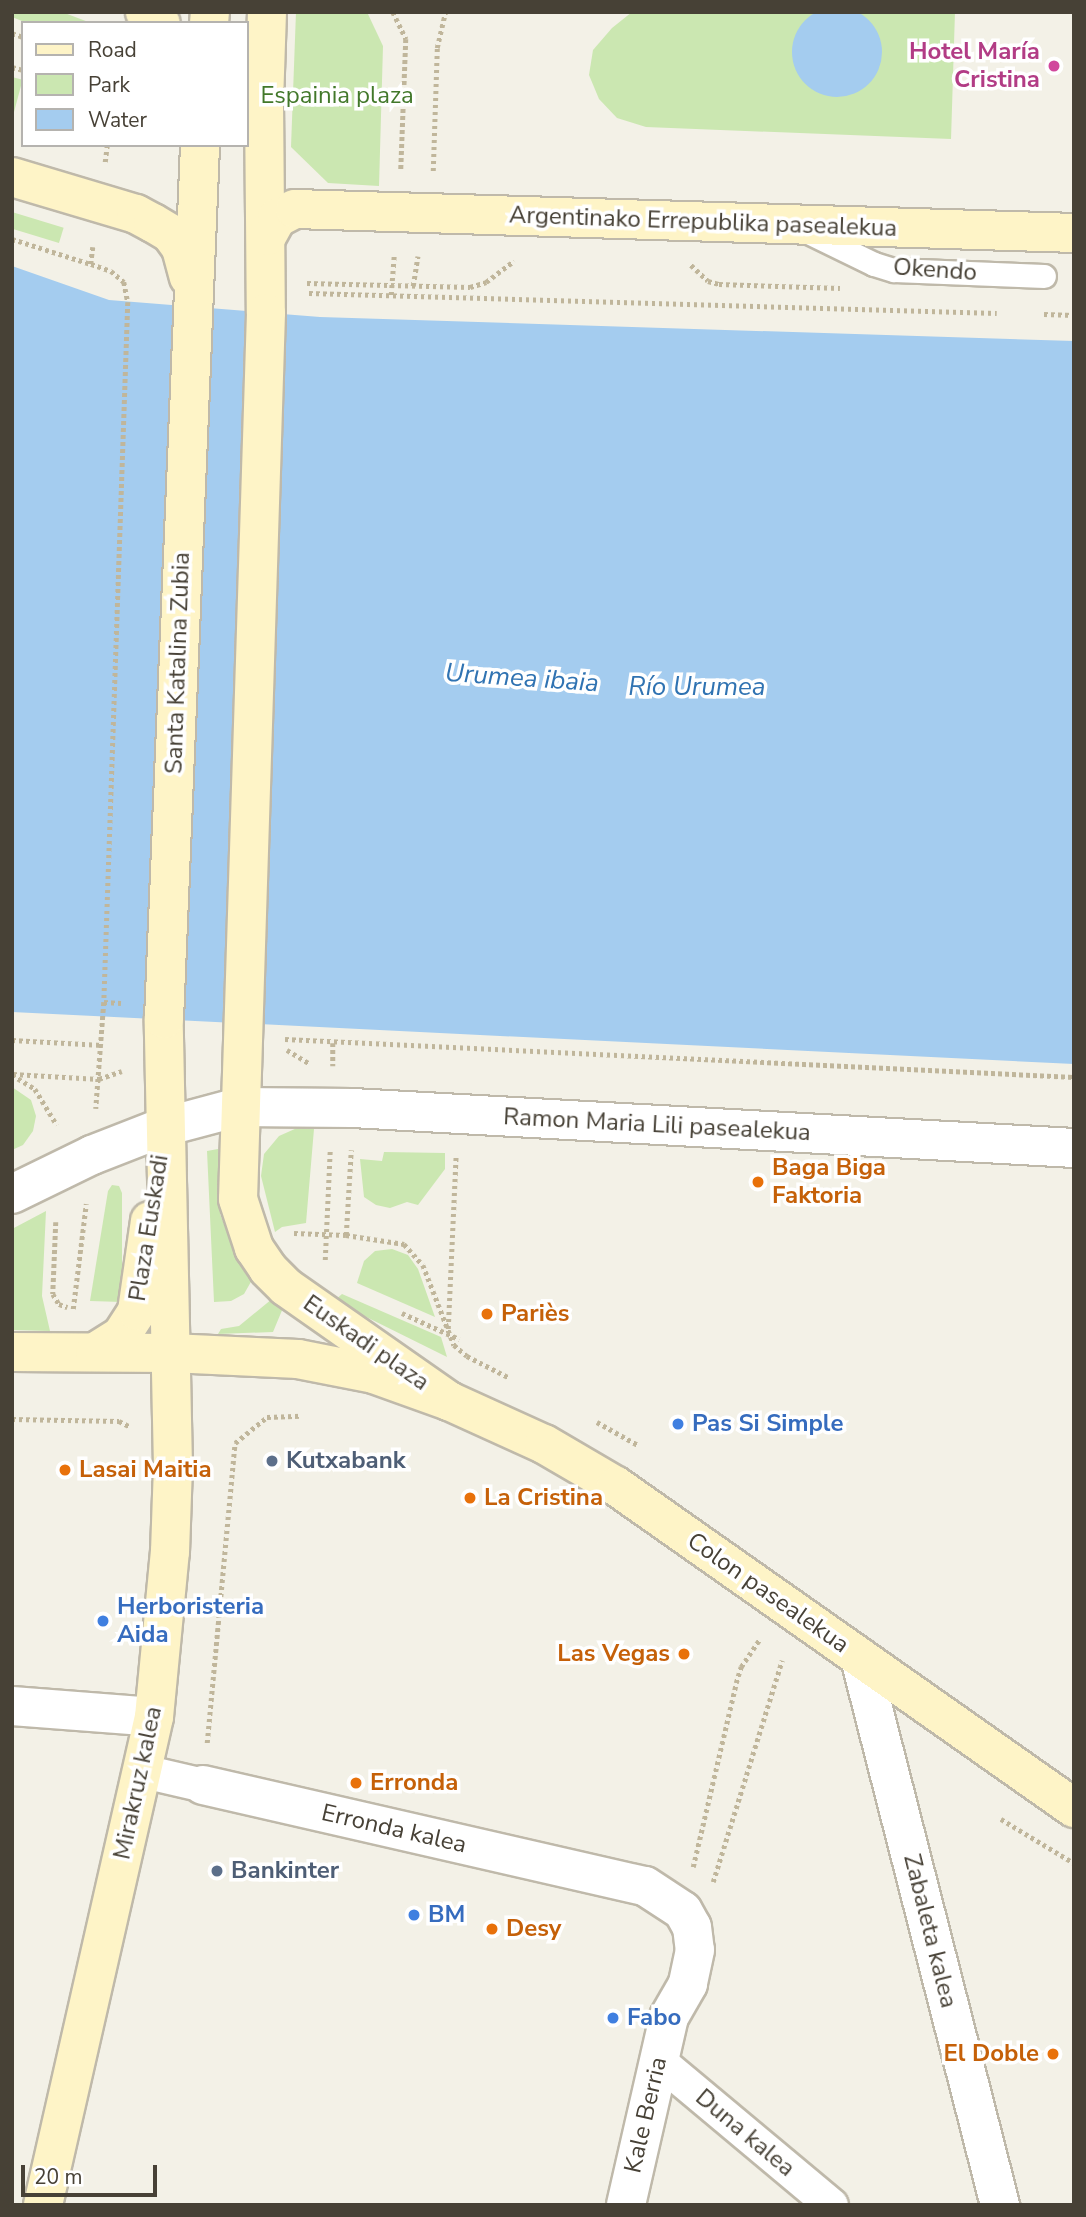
<!DOCTYPE html>
<html>
<head>
<meta charset="utf-8">
<style>
	body { margin:0 }
	#map { position:relative; width:1086px; height:2217px; overflow:hidden; background:#f3f1e7; font-family:"Nunito Sans",sans-serif }
	div>[style] { position:absolute }
	[style*='--x'] { left:calc(var(--x)*1px); top:calc(var(--y)*1px); width:calc(var(--w)*1px); rotate:calc(var(--a)*1deg) }
	.green>* { inset:0; background:#cbe7b1; transform-origin:0 0 }
	.water>* { inset:0; background:#a4ccef }
	.round { border-radius:50% }
	.path>* { height:4.5px; margin-top:-2.25px; transform-origin:0; background:repeating-linear-gradient(90deg,#c0b69b 0 3.5px,transparent 0 7px) }
	.roads { filter:drop-shadow(2px 0 #bfb9aa) drop-shadow(-2px 0 #bfb9aa) drop-shadow(0 2px #bfb9aa) drop-shadow(0 -2px #bfb9aa) }
	.service>* { height:23px; margin:-11.5px; padding:0 11.5px; transform-origin:11.5px; border-radius:11.5px; background:#fff }
	.pedestrian>* { height:33px; margin:-16.5px; padding:0 16.5px; transform-origin:16.5px; border-radius:16.5px; background:#fff }
	.minor>* { height:38px; margin:-19px; padding:0 19px; transform-origin:19px; border-radius:19px; background:#fff }
	.secondary>* { height:38px; margin:-19px; padding:0 19px; transform-origin:19px; border-radius:19px; background:#fef4c7 }
	.dots>* { width:19px; height:19px; translate:-50% -50%; box-sizing:border-box; border:4px solid #fff; border-radius:50% }
	span { translate:-50% -50%; white-space:nowrap; text-align:center; line-height:1.15; -webkit-text-stroke:7px #fff; paint-order:stroke }
	.hotel-label { font-size:24px; color:#b23c85; font-weight:700 }
	.right { translate:-100% -50%; text-align:right }
	.park-label { font-size:24px; color:#42782a }
	.street-label { font-size:24px; color:#474136 }
	.food-label { font-size:24px; color:#c56008; font-weight:700 }
	.left { translate:0 -50%; text-align:left }
	.shop-label { font-size:24px; color:#366cbe; font-weight:700 }
	.service-label { font-size:24px; color:#4e5e75; font-weight:700 }
	.water-label { font-size:26px; color:#3073b2; font-style:italic }
	.frame { position:absolute; inset:0; border:14px solid #474136; pointer-events:none }
	.legend { position:absolute; left:21px; top:21px; width:228px; height:126px; box-sizing:border-box; background:#fff; border:2px solid #b5b3af; margin:0; padding:9px 12px; list-style:none; font-size:21px; color:#474136 }
	.legend li { display:flex; align-items:center; gap:14px; height:35px }
	.legend b { width:35px; border:2px solid #b5b3af }
	.scale { position:absolute; left:21px; top:2165px; width:136px; height:32px; box-sizing:border-box; border:4px solid #474136; border-top:0; padding-left:9px; font-size:21px; line-height:24px; white-space:nowrap; color:#474136; -webkit-text-stroke:5px #fff; paint-order:stroke }
</style>
</head>
<body>
<div id="map">
	<div class="green">
		<i style="clip-path:polygon(12px 12px,62px 12px,91px 23px,27px 23px,12px 17px)"></i>
		<i style="clip-path:polygon(296px 12px,367px 12px,383px 46px,379px 186px,328px 183px,291px 147px)"></i>
		<i style="clip-path:polygon(632px 12px,955px 12px,951px 139px,646px 127px,617px 118px,599px 99px,589px 75px,593px 50px,612px 28px)"></i>
		<i style="left:12px;top:77px;width:11px;height:64px;rotate:15deg"></i>
		<i style="left:12px;top:212px;width:54px;height:16px;rotate:17deg"></i>
		<i style="clip-path:polygon(12px 1087px,31px 1100px,36px 1116px,33px 1131px,23px 1145px,12px 1150px)"></i>
		<i style="clip-path:polygon(297px 1128px,314px 1129px,306px 1223px,282px 1227px,275px 1232px,261px 1176px,264px 1154px,279px 1136px)"></i>
		<i style="clip-path:polygon(218px 1149px,220px 1214px,236px 1254px,252px 1280px,244px 1294px,231px 1301px,214px 1302px,207px 1151px)"></i>
		<i style="clip-path:polygon(384px 1152px,445px 1153px,445px 1169px,418px 1205px,407px 1202px,390px 1208px,376px 1205px,364px 1197px,360px 1159px,382px 1161px)"></i>
		<i style="clip-path:polygon(112px 1185px,119px 1186px,122px 1193px,122px 1302px,90px 1301px,108px 1191px)"></i>
		<i style="clip-path:polygon(46px 1211px,42px 1296px,50px 1331px,12px 1330px,12px 1229px)"></i>
		<i style="clip-path:polygon(392px 1249px,408px 1255px,418px 1269px,435px 1317px,357px 1283px,364px 1261px,375px 1251px)"></i>
		<i style="clip-path:polygon(342px 1294px,441px 1337px,447px 1357px,334px 1301px)"></i>
		<i style="clip-path:polygon(272px 1299px,283px 1308px,273px 1332px,218px 1334px,221px 1329px,239px 1326px)"></i>
	</div>
	<div class="water">
		<i class="round" style="left:792px;top:7px;width:90px;height:90px"></i>
		<i style="clip-path:polygon(12px 266px,109px 300px,320px 317px,1074px 341px,1074px 1064px,12px 1012px)"></i>
	</div>
	<div class="path">
		<i style="--x:393;--y:12;--w:30;--a:64"></i>
		<i style="--x:406;--y:39;--w:130;--a:92.2"></i>
		<i style="--x:12;--y:33;--w:12;--a:20"></i>
		<i style="--x:12;--y:67;--w:11;--a:15"></i>
		<i style="--x:105;--y:162;--w:17;--a:-83"></i>
		<i style="--x:433;--y:171;--w:123;--a:-88.1"></i>
		<i style="--x:437;--y:48;--w:37;--a:-77"></i>
		<i style="--x:12;--y:239;--w:83;--a:17.6"></i>
		<i style="--x:93;--y:247;--w:17;--a:97"></i>
		<i style="--x:91;--y:264;--w:21;--a:19"></i>
		<i style="--x:111;--y:271;--w:17;--a:40"></i>
		<i style="--x:124;--y:282;--w:20;--a:79"></i>
		<i style="--x:128;--y:302;--w:700;--a:91.96"></i>
		<i style="--x:104;--y:1002;--w:107;--a:94.3"></i>
		<i style="--x:691;--y:265;--w:23;--a:43"></i>
		<i style="--x:708;--y:281;--w:11;--a:15"></i>
		<i style="--x:719;--y:284;--w:121;--a:1.9"></i>
		<i style="--x:307;--y:283;--w:163;--a:1.4"></i>
		<i style="--x:470;--y:287;--w:17;--a:-17"></i>
		<i style="--x:486;--y:282;--w:35;--a:-37"></i>
		<i style="--x:413;--y:286;--w:30;--a:-81"></i>
		<i style="--x:309;--y:293;--w:688;--a:1.67"></i>
		<i style="--x:391;--y:295;--w:40;--a:-85.7"></i>
		<i style="--x:1044;--y:314;--w:30;--a:2"></i>
		<i style="--x:104;--y:1002;--w:17;--a:3"></i>
		<i style="--x:285;--y:1039;--w:790;--a:2.76"></i>
		<i style="--x:12;--y:1040;--w:90;--a:3.2"></i>
		<i style="--x:333;--y:1043;--w:23;--a:90"></i>
		<i style="--x:287;--y:1050;--w:27;--a:31"></i>
		<i style="--x:13;--y:1074;--w:86;--a:3.3"></i>
		<i style="--x:99;--y:1079;--w:24;--a:-19"></i>
		<i style="--x:12;--y:1075;--w:27;--a:31"></i>
		<i style="--x:35;--y:1089;--w:42;--a:58.6"></i>
		<i style="--x:56;--y:1222;--w:72;--a:92.4"></i>
		<i style="--x:53;--y:1294;--w:12;--a:59"></i>
		<i style="--x:59;--y:1304;--w:9;--a:21"></i>
		<i style="--x:294;--y:1233;--w:52;--a:2.2"></i>
		<i style="--x:346;--y:1235;--w:59;--a:8.8"></i>
		<i style="--x:404;--y:1244;--w:28;--a:48"></i>
		<i style="--x:423;--y:1265;--w:86;--a:68.8"></i>
		<i style="--x:454;--y:1345;--w:17;--a:40"></i>
		<i style="--x:467;--y:1356;--w:46;--a:27.1"></i>
		<i style="--x:346;--y:1235;--w:85;--a:-86.6"></i>
		<i style="--x:325;--y:1260;--w:110;--a:-87.4"></i>
		<i style="--x:73;--y:1309;--w:106;--a:-82.9"></i>
		<i style="--x:402;--y:1313;--w:63;--a:24.5"></i>
		<i style="--x:448;--y:1329;--w:173;--a:-87.4"></i>
		<i style="--x:12;--y:1419;--w:107;--a:1.1"></i>
		<i style="--x:119;--y:1421;--w:11;--a:27"></i>
		<i style="--x:597;--y:1422;--w:47;--a:29.3"></i>
		<i style="--x:207;--y:1743;--w:301;--a:-84.7"></i>
		<i style="--x:235;--y:1443;--w:41;--a:-39.1"></i>
		<i style="--x:267;--y:1417;--w:34;--a:-2"></i>
		<i style="--x:1001;--y:1819;--w:85;--a:31.1"></i>
		<i style="--x:693;--y:1867;--w:189;--a:-76.8"></i>
		<i style="--x:736;--y:1683;--w:17;--a:-73"></i>
		<i style="--x:741;--y:1667;--w:34;--a:-56"></i>
		<i style="--x:713;--y:1882;--w:232;--a:-72.7"></i>
	</div>
	<div class="roads">
		<div class="service">
			<i style="--x:808;--y:232;--w:73;--a:25.9"></i>
			<i style="--x:874;--y:264;--w:21;--a:17"></i>
			<i style="--x:894;--y:270;--w:150;--a:2.3"></i>
		</div>
		<div class="pedestrian">
			<i style="--x:143;--y:1771;--w:62;--a:13.1"></i>
			<i style="--x:659;--y:2061;--w:224;--a:39.9"></i>
		</div>
		<div class="minor">
			<i style="--x:12;--y:1194;--w:89;--a:-26"></i>
			<i style="--x:92;--y:1155;--w:77;--a:-21.3"></i>
			<i style="--x:164;--y:1127;--w:78;--a:-14.9"></i>
			<i style="--x:239;--y:1107;--w:113;--a:0.5"></i>
			<i style="--x:352;--y:1108;--w:723;--a:3.17"></i>
			<i style="--x:860;--y:1658;--w:565;--a:75.64"></i>
			<i style="--x:12;--y:1706;--w:142;--a:4.4"></i>
			<i style="--x:203;--y:1785;--w:453;--a:12.9"></i>
			<i style="--x:645;--y:1886;--w:45;--a:33.3"></i>
			<i style="--x:683;--y:1911;--w:18;--a:61"></i>
			<i style="--x:692;--y:1927;--w:23;--a:83"></i>
			<i style="--x:695;--y:1950;--w:35;--a:102"></i>
			<i style="--x:688;--y:1984;--w:38;--a:120"></i>
			<i style="--x:669;--y:2017;--w:193;--a:102.9"></i>
		</div>
		<div class="secondary">
			<i style="--x:145;--y:12;--w:19;--a:35"></i>
			<i style="--x:267;--y:12;--w:90;--a:91.9"></i>
			<i style="--x:264;--y:102;--w:211;--a:89.5"></i>
			<i style="--x:266;--y:313;--w:886;--a:91.81"></i>
			<i style="--x:238;--y:1199;--w:52;--a:71.9"></i>
			<i style="--x:254;--y:1248;--w:25;--a:56"></i>
			<i style="--x:268;--y:1269;--w:25;--a:45"></i>
			<i style="--x:286;--y:1287;--w:199;--a:35"></i>
			<i style="--x:209;--y:23;--w:11;--a:-85"></i>
			<i style="--x:12;--y:177;--w:129;--a:16.6"></i>
			<i style="--x:136;--y:214;--w:19;--a:28"></i>
			<i style="--x:153;--y:223;--w:21;--a:31"></i>
			<i style="--x:171;--y:234;--w:17;--a:54"></i>
			<i style="--x:181;--y:248;--w:30;--a:75"></i>
			<i style="--x:267;--y:236;--w:21;--a:-61"></i>
			<i style="--x:277;--y:218;--w:20;--a:-27"></i>
			<i style="--x:295;--y:209;--w:779;--a:1.76"></i>
			<i style="--x:12;--y:1352;--w:159;--a:0.4"></i>
			<i style="--x:171;--y:1353;--w:127;--a:2.7"></i>
			<i style="--x:298;--y:1359;--w:77;--a:11.2"></i>
			<i style="--x:374;--y:1374;--w:80;--a:19.8"></i>
			<i style="--x:449;--y:1401;--w:104;--a:24.4"></i>
			<i style="--x:544;--y:1444;--w:83;--a:30.3"></i>
			<i style="--x:616;--y:1486;--w:560;--a:35.11"></i>
			<i style="--x:95;--y:1352;--w:31;--a:-32"></i>
			<i style="--x:121;--y:1336;--w:30;--a:-57"></i>
			<i style="--x:137;--y:1311;--w:91;--a:-81.8"></i>
			<i style="--x:43;--y:2205;--w:500;--a:-77.19"></i>
			<i style="--x:154;--y:1717;--w:166;--a:-84.5"></i>
			<i style="--x:170;--y:1552;--w:85;--a:-88"></i>
			<i style="--x:173;--y:1467;--w:448;--a:-91.2"></i>
			<i style="--x:164;--y:1019;--w:875;--a:-87.64"></i>
		</div>
	</div>
	<div class="dots">
		<i style="left:1054px;top:66px;background:#d1479c"></i>
		<i style="left:758px;top:1182px;background:#e8710a"></i>
		<i style="left:487px;top:1314px;background:#e8710a"></i>
		<i style="left:678px;top:1424px;background:#3f7fe0"></i>
		<i style="left:272px;top:1461px;background:#5c6f8a"></i>
		<i style="left:65px;top:1470px;background:#e8710a"></i>
		<i style="left:470px;top:1498px;background:#e8710a"></i>
		<i style="left:103px;top:1621px;background:#3f7fe0"></i>
		<i style="left:684px;top:1654px;background:#e8710a"></i>
		<i style="left:356px;top:1783px;background:#e8710a"></i>
		<i style="left:217px;top:1871px;background:#5c6f8a"></i>
		<i style="left:414px;top:1915px;background:#3f7fe0"></i>
		<i style="left:492px;top:1929px;background:#e8710a"></i>
		<i style="left:613px;top:2018px;background:#3f7fe0"></i>
		<i style="left:1053px;top:2054px;background:#e8710a"></i>
	</div>
	<div class="hotel-label">
		<span class="right" style="left:1040px;top:66px">Hotel María<br>Cristina</span>
	</div>
	<div class="park-label">
		<span style="left:337px;top:96px">Espainia plaza</span>
	</div>
	<div class="street-label">
		<span style="left:703px;top:222px;rotate:2deg">Argentinako Errepublika pasealekua</span>
		<span style="left:935px;top:270px;rotate:4deg">Okendo</span>
		<span style="left:178px;top:663px;rotate:-88deg">Santa Katalina Zubia</span>
		<span style="left:657px;top:1125px;rotate:3deg">Ramon Maria Lili pasealekua</span>
		<span style="left:149px;top:1228px;rotate:-81deg">Plaza Euskadi</span>
		<span style="left:366px;top:1343px;rotate:35deg">Euskadi plaza</span>
		<span style="left:768px;top:1593px;rotate:35deg">Colon pasealekua</span>
		<span style="left:138px;top:1783px;rotate:-78deg">Mirakruz kalea</span>
		<span style="left:394px;top:1829px;rotate:13deg">Erronda kalea</span>
		<span style="left:930px;top:1931px;rotate:76deg">Zabaleta kalea</span>
		<span style="left:646px;top:2115px;rotate:-77deg">Kale Berria</span>
		<span style="left:745px;top:2133px;rotate:40deg">Duna kalea</span>
	</div>
	<div class="food-label">
		<span class="left" style="left:772px;top:1182px">Baga Biga<br>Faktoria</span>
		<span class="left" style="left:501px;top:1314px">Pariès</span>
		<span class="left" style="left:79px;top:1470px">Lasai Maitia</span>
		<span class="left" style="left:484px;top:1498px">La Cristina</span>
		<span class="right" style="left:670px;top:1654px">Las Vegas</span>
		<span class="left" style="left:370px;top:1783px">Erronda</span>
		<span class="left" style="left:506px;top:1929px">Desy</span>
		<span class="right" style="left:1039px;top:2054px">El Doble</span>
	</div>
	<div class="shop-label">
		<span class="left" style="left:692px;top:1424px">Pas Si Simple</span>
		<span class="left" style="left:117px;top:1621px">Herboristeria<br>Aida</span>
		<span class="left" style="left:428px;top:1915px">BM</span>
		<span class="left" style="left:627px;top:2018px">Fabo</span>
	</div>
	<div class="service-label">
		<span class="left" style="left:286px;top:1461px">Kutxabank</span>
		<span class="left" style="left:231px;top:1871px">Bankinter</span>
	</div>
	<div class="water-label">
		<span style="left:522px;top:678px;rotate:4deg">Urumea ibaia</span>
		<span style="left:697px;top:687px">Río Urumea</span>
	</div>
	<div class="frame"></div>
	<ul class="legend">
	<li><b style="height:9px;background:#fef4c7"></b>Road</li>
	<li><b style="height:19px;background:#cbe7b1"></b>Park</li>
	<li><b style="height:19px;background:#a4ccef"></b>Water</li>
	</ul>
	<div class="scale">20 m</div>
</div>
</body>
</html>
